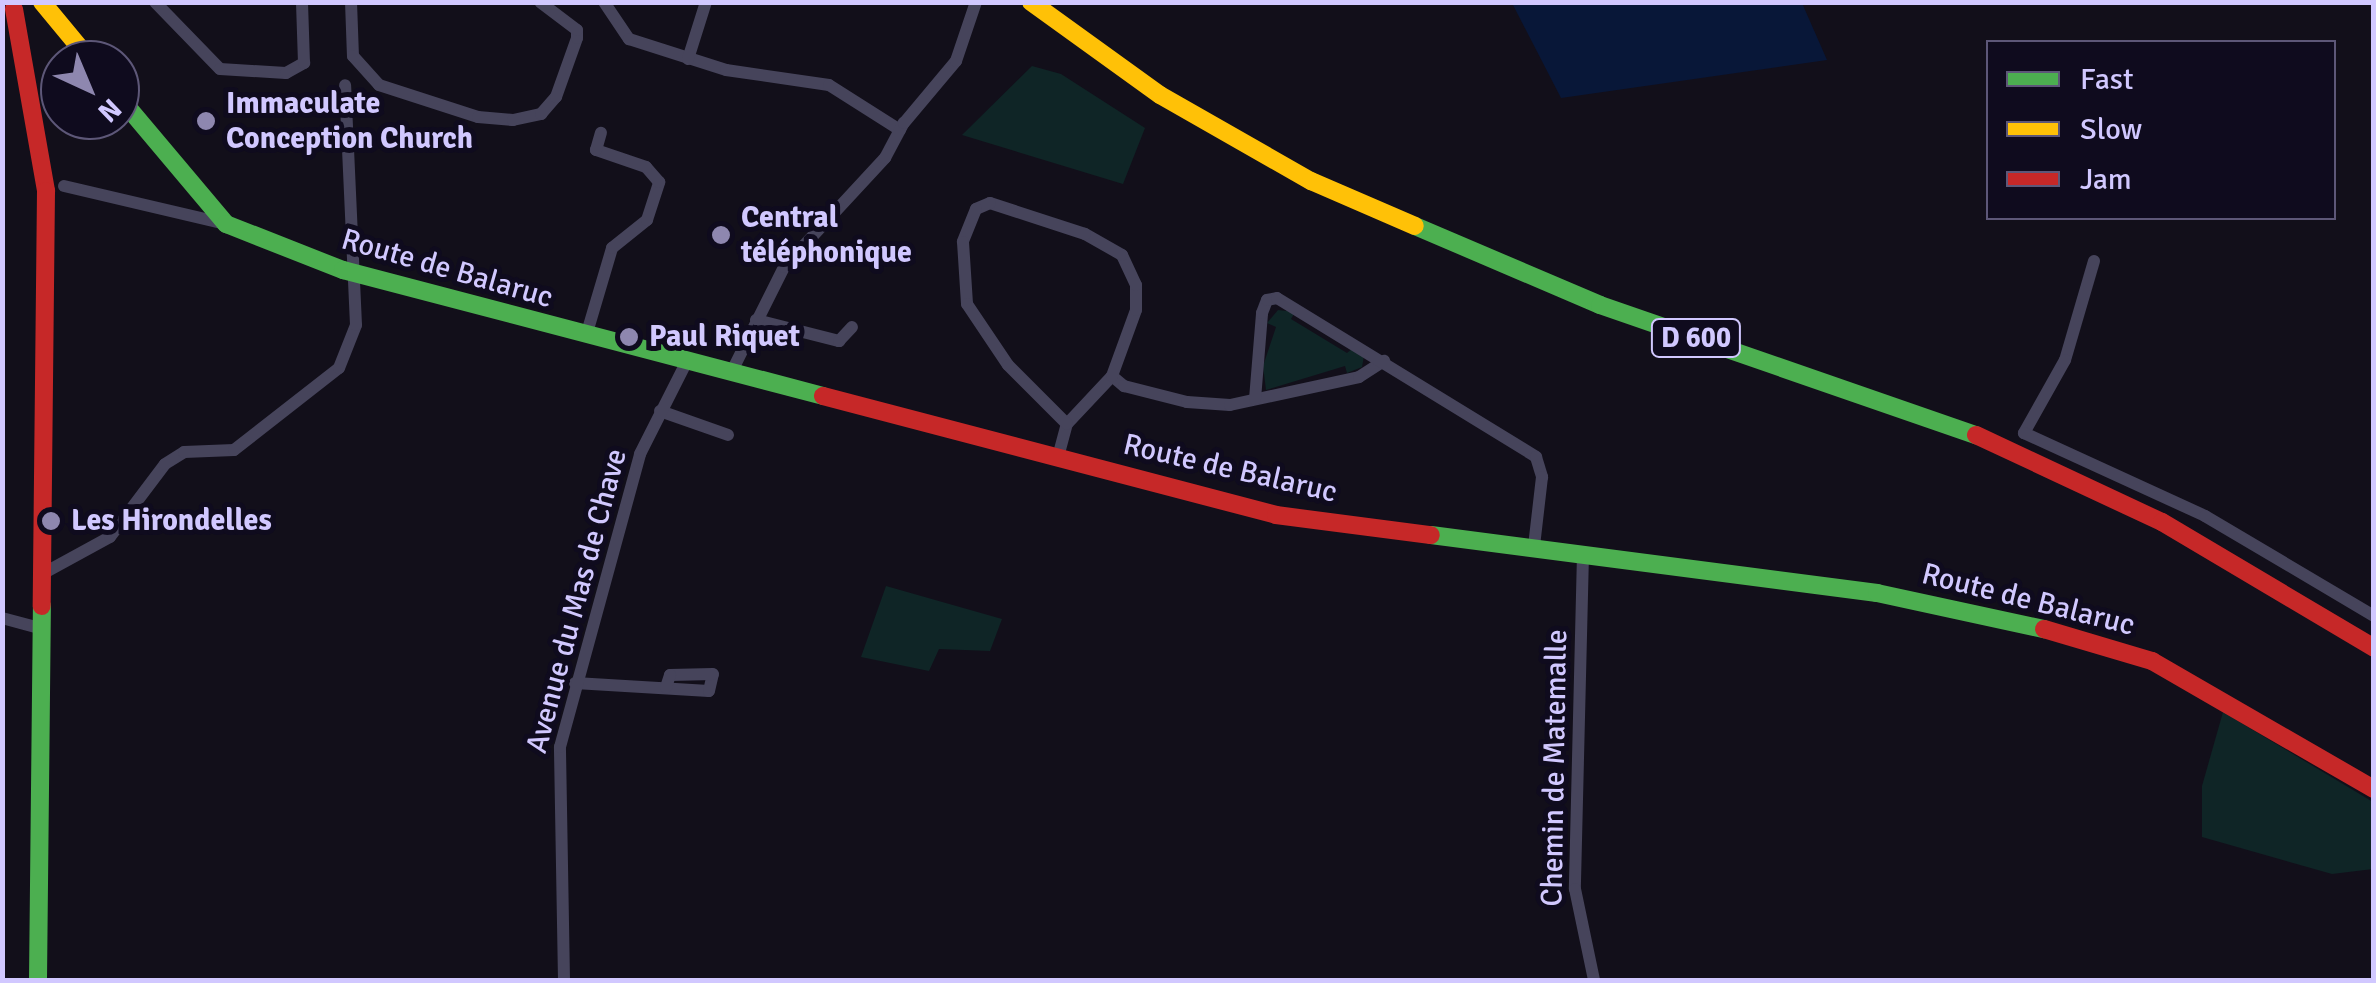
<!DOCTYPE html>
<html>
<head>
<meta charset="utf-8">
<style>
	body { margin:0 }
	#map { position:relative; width:2376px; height:983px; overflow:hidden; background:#120f1a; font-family:Signika,sans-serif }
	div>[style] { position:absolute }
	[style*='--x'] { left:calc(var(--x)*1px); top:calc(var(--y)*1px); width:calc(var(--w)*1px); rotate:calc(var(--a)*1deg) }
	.green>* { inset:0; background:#0f2526 }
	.water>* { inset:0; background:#081738 }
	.street>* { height:12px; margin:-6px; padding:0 6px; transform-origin:6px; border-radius:6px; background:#46445b }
	.fast>* { height:18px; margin:-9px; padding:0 9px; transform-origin:9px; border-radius:9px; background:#4caf50 }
	.slow>* { height:18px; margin:-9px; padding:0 9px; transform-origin:9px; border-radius:9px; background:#ffc107 }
	.jam>* { height:18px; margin:-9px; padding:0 9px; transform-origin:9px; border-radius:9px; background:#c62828 }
	.dots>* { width:28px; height:28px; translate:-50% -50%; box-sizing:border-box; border:5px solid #0f0b1e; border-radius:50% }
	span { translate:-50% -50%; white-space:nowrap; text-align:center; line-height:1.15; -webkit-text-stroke:10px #0f0b1e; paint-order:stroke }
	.shield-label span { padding:2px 8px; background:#0f0b1e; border:2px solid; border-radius:8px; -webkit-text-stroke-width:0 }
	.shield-label { font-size:28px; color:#d1c8ff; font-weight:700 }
	.poi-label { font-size:30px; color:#d1c8ff; font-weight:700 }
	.left { translate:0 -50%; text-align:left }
	.street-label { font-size:30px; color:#d1c8ff }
	.frame { position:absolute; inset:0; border:5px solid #d1c8ff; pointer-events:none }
	.legend { position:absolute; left:1986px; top:40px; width:350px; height:180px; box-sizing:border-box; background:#0f0b1e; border:2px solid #5d5778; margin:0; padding:12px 18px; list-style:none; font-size:30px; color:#d1c8ff }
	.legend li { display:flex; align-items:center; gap:20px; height:50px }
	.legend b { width:50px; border:2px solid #5d5778 }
	.north { position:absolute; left:40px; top:40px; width:100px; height:100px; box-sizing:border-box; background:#0f0b1e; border:2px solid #5d5778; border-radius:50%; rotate:136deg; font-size:28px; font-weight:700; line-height:40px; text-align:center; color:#d1c8ff }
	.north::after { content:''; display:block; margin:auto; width:35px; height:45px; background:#8e87af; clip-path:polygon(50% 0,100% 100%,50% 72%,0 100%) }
</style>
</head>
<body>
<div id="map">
	<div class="green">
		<i style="clip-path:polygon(1032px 66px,1061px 74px,1145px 128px,1123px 184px,962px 135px)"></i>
		<i style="clip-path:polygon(1278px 310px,1295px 312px,1291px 319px,1347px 353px,1353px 348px,1364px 356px,1362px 367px,1347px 373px,1345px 366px,1266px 390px,1263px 366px,1276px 327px,1267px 323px)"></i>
		<i style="clip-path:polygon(886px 586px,1002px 619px,990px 651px,939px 649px,929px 671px,861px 657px)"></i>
		<i style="clip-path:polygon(2223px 712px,2373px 802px,2373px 869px,2332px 874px,2202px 837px,2202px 786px)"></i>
	</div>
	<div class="water">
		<i style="clip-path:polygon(1512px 3px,1802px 3px,1827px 60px,1561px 98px)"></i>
	</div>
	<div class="street">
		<i style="--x:155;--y:2;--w:93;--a:45.9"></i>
		<i style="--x:220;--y:69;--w:66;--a:3.5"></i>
		<i style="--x:286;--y:73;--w:21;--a:-29"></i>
		<i style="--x:304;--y:63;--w:61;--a:-91.9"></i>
		<i style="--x:351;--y:2;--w:54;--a:87.9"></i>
		<i style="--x:353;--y:56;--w:39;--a:48"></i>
		<i style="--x:379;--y:85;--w:104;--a:17.9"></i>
		<i style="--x:478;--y:117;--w:35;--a:5"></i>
		<i style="--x:513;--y:120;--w:29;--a:-12"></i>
		<i style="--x:541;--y:114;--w:23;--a:-49"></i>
		<i style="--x:556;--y:97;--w:63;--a:-70.4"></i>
		<i style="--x:577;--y:38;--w:8;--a:-90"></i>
		<i style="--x:577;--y:30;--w:46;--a:-142.9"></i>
		<i style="--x:604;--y:2;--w:45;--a:56"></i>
		<i style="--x:629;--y:39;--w:102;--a:17.7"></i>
		<i style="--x:726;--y:70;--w:104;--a:8.3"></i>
		<i style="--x:829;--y:85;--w:84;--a:32.4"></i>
		<i style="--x:688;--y:59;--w:60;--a:-72.5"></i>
		<i style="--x:64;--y:186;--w:166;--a:13.2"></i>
		<i style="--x:2094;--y:261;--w:103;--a:106.3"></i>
		<i style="--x:2065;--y:360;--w:84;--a:119.3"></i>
		<i style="--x:2024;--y:433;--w:199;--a:24.6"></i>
		<i style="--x:2205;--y:516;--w:196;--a:30.6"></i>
		<i style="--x:756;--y:320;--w:86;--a:14.2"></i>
		<i style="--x:839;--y:341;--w:19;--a:-47"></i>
		<i style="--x:586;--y:336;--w:92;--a:-73.5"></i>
		<i style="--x:612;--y:248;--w:45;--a:-38.7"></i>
		<i style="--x:647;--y:220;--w:40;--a:-72"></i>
		<i style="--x:659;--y:182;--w:20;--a:-131"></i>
		<i style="--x:646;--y:167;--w:53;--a:-161.2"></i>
		<i style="--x:596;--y:150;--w:18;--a:-74"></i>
		<i style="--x:732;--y:371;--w:116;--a:-63.4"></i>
		<i style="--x:784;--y:267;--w:149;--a:-47.2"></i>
		<i style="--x:885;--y:158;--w:40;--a:-62"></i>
		<i style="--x:904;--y:123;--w:81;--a:-50"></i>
		<i style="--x:956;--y:61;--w:62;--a:-71.3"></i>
		<i style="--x:1112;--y:376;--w:16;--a:40"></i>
		<i style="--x:1124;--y:386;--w:65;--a:14.3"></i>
		<i style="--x:1187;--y:402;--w:43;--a:4"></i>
		<i style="--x:1230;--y:405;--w:132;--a:-12.2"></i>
		<i style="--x:1359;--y:377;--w:30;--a:-33"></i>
		<i style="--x:1255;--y:399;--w:86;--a:-85.3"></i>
		<i style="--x:1262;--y:313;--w:14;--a:-69"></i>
		<i style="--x:1267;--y:300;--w:10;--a:-11"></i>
		<i style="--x:1277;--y:298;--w:304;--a:31.5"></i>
		<i style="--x:1536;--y:457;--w:21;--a:73"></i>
		<i style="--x:1542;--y:477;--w:69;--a:96.6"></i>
		<i style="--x:660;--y:411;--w:72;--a:19.4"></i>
		<i style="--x:1058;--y:457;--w:34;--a:-75"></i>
		<i style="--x:1067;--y:424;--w:66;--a:-46.8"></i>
		<i style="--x:1112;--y:376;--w:70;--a:-70"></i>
		<i style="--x:1136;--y:310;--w:25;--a:-90"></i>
		<i style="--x:1136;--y:285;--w:33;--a:-115"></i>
		<i style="--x:1122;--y:255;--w:43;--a:-150.4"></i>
		<i style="--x:1085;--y:234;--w:100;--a:-161.9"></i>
		<i style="--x:990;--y:203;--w:15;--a:157"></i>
		<i style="--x:976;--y:209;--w:35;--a:112"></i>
		<i style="--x:963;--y:242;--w:62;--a:86.3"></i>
		<i style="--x:967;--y:304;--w:73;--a:56.1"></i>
		<i style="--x:1008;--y:365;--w:83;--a:45"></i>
		<i style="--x:1583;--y:554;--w:335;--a:91.4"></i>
		<i style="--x:1575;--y:889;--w:93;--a:78.2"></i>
		<i style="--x:44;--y:573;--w:75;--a:-28.6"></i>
		<i style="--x:110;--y:537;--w:91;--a:-53"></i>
		<i style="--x:165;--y:464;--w:22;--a:-32"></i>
		<i style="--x:184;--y:452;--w:50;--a:-2.3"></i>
		<i style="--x:234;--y:450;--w:133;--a:-38"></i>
		<i style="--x:339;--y:368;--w:46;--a:-68.4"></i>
		<i style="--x:356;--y:325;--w:240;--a:-92.6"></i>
		<i style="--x:2;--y:618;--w:42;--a:15"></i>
		<i style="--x:575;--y:683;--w:134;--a:3.4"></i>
		<i style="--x:709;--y:691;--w:17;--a:-77"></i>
		<i style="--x:713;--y:674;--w:43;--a:178.7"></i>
		<i style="--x:670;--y:675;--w:13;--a:108"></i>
		<i style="--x:564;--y:980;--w:233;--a:-91"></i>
		<i style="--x:560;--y:747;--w:304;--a:-74.7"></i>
		<i style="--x:640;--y:454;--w:102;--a:-63.2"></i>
	</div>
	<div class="fast">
		<i style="--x:120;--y:98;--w:165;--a:49.9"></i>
		<i style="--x:226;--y:224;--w:126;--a:21.5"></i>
		<i style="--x:343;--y:270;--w:496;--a:14.7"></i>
		<i style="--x:1415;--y:226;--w:201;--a:23.1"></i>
		<i style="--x:1600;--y:305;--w:398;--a:19.1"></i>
		<i style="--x:1431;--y:535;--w:450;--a:7.4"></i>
		<i style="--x:1877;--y:593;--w:171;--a:12.2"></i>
		<i style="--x:38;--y:980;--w:374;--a:-89.4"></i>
	</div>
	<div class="slow">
		<i style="--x:42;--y:2;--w:75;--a:50.4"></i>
		<i style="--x:1031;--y:2;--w:159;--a:35.8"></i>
		<i style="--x:1160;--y:95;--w:174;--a:29.7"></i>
		<i style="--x:1311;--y:181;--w:113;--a:23.4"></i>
	</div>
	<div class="jam">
		<i style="--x:14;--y:9;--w:185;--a:80"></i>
		<i style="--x:46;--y:191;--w:415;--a:90.6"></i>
		<i style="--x:823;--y:396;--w:468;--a:14.7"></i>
		<i style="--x:1276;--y:515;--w:156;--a:7.4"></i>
		<i style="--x:1976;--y:435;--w:205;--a:25.1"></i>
		<i style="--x:2162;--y:522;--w:247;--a:30.7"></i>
		<i style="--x:2044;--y:629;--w:113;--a:16.5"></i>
		<i style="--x:2152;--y:661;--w:256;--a:30"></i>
	</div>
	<div class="dots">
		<i style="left:206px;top:121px;background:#8e87af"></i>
		<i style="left:721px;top:235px;background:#8e87af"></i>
		<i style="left:629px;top:337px;background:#8e87af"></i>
		<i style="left:51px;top:521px;background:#8e87af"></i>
	</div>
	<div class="shield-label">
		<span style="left:1696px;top:338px">D 600</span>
	</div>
	<div class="poi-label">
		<span class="left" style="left:226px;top:121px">Immaculate<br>Conception Church</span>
		<span class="left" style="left:741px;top:235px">Central<br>téléphonique</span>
		<span class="left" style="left:649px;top:337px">Paul Riquet</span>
		<span class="left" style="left:71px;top:521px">Les Hirondelles</span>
	</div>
	<div class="street-label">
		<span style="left:447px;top:269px;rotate:16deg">Route de Balaruc</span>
		<span style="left:1230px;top:469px;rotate:13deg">Route de Balaruc</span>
		<span style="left:2028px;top:600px;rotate:14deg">Route de Balaruc</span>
		<span style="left:577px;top:601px;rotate:-75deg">Avenue du Mas de Chave</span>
		<span style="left:1555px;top:768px;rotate:-89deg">Chemin de Matemalle</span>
	</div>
	<div class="frame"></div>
	<ul class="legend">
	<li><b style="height:12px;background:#4caf50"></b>Fast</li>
	<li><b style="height:12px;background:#ffc107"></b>Slow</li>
	<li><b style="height:12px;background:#c62828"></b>Jam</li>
	</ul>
	<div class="north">N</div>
</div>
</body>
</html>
